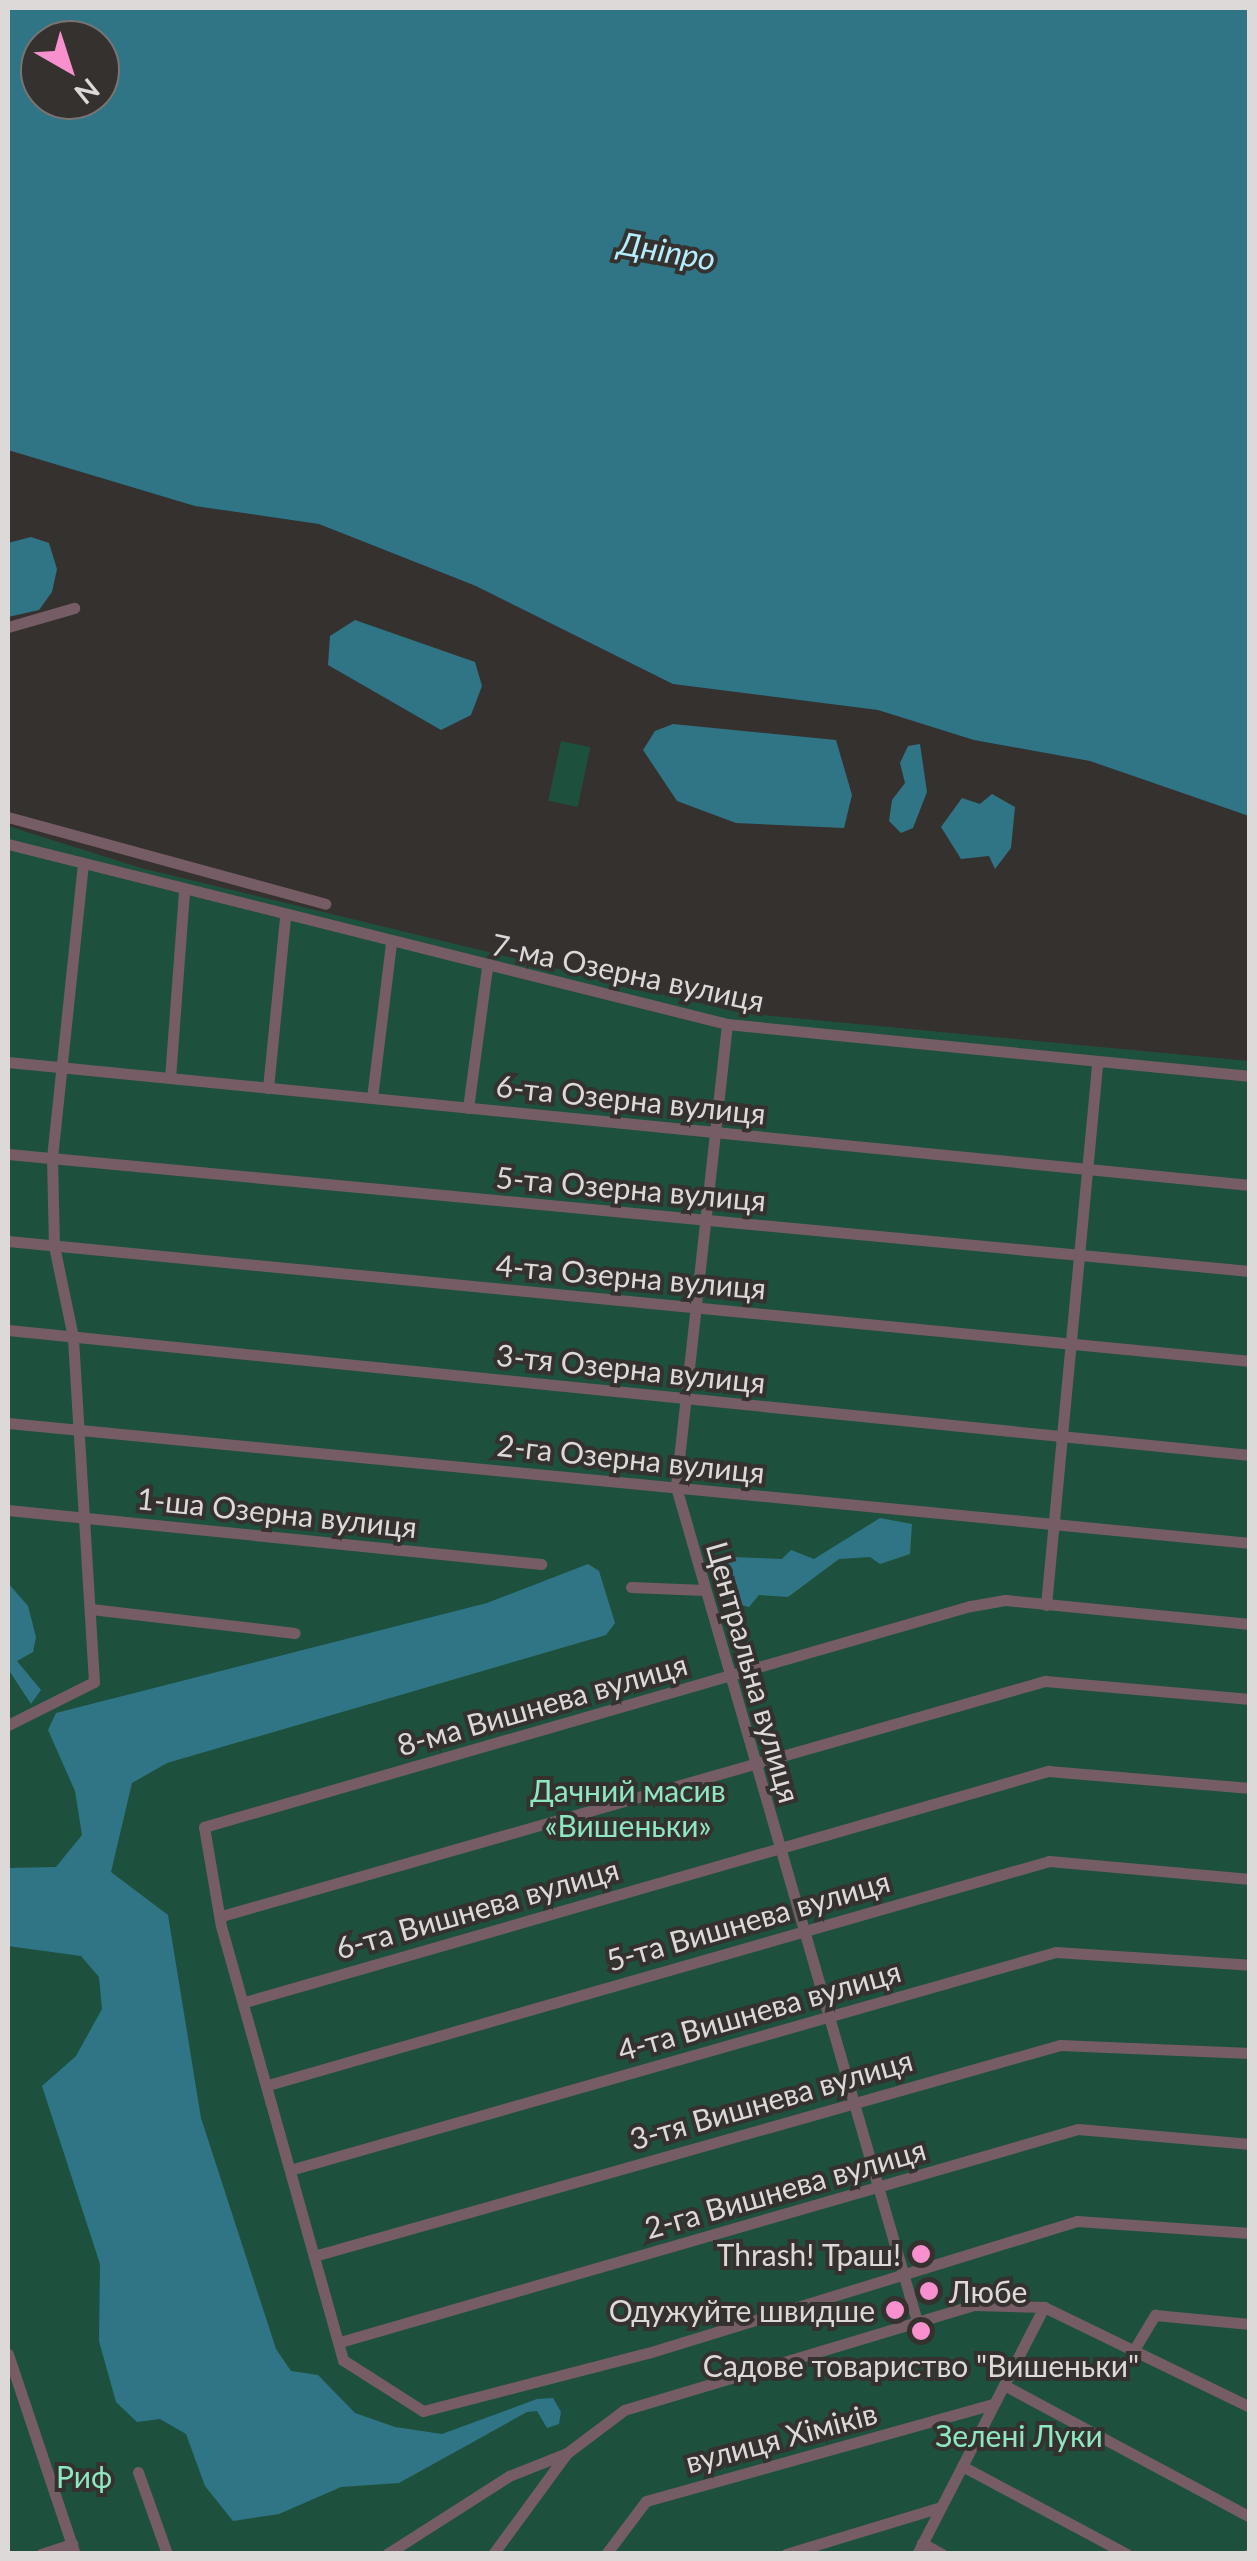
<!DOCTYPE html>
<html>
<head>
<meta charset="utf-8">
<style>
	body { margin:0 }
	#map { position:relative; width:1257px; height:2561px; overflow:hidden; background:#35312f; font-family:Lato,sans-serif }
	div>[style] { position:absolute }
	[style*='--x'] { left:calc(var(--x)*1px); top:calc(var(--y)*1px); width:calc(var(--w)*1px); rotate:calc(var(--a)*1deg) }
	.green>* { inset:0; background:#1e513d; transform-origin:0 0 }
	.water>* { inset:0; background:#2f7586 }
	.minor>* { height:11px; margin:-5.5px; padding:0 5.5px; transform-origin:5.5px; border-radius:5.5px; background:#765d65 }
	.dots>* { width:28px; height:28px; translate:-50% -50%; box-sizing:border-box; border:5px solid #35312f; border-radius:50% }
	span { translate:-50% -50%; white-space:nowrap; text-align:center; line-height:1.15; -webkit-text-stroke:8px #35312f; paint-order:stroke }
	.street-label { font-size:30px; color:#dcd9d8 }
	.park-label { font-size:30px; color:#8de8c1 }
	.poi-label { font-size:30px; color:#dcd9d8 }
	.right { translate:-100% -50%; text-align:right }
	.left { translate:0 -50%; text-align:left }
	.water-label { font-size:32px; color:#b4eefe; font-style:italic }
	.frame { position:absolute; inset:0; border:10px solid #dcd9d8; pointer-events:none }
	.north { position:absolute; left:20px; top:20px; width:100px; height:100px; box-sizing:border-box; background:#35312f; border:2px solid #787473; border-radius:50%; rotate:141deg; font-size:28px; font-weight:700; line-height:40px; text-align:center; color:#dcd9d8 }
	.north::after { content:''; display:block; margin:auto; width:35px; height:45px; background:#f790cd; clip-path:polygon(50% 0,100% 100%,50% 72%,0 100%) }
</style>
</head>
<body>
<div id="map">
	<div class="green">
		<i style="left:561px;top:741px;width:30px;height:61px;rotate:12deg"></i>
		<i style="clip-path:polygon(8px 826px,141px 868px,741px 1013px,1249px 1061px,1249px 2553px,8px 2553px)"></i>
	</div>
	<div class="water">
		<i style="clip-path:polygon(evenodd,8px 8px,1249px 8px,1249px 816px,1090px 761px,974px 740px,878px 710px,673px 684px,476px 586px,319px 524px,195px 506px,8px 450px,8px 8px,100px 40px,100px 100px,40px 100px,40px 40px,100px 40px)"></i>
		<i style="clip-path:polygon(31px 537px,49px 543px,57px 569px,52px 592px,39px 610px,8px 617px,8px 543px)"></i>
		<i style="clip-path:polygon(355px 620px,475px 662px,482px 686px,471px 715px,441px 730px,328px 665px,330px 636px)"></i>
		<i style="clip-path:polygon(673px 724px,836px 740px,852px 795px,844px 828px,736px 823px,677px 801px,643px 750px,655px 731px)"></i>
		<i style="clip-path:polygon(920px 744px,927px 792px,913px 828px,901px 833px,889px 821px,892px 800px,905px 783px,900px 763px,908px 746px)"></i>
		<i style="clip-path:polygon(992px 794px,1015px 807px,1011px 848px,995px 869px,989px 856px,961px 859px,941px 827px,962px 798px,980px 804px)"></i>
		<i style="clip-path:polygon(880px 1518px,912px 1524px,910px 1554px,880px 1564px,870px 1557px,839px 1559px,788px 1597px,759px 1595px,749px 1607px,727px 1601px,708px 1556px,782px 1559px,791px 1550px,814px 1559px)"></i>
		<i style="clip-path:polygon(588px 1564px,599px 1571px,615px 1623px,606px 1635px,167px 1763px,132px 1783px,111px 1872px,168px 1915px,201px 2118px,276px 2349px,291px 2371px,318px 2375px,355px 2413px,395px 2427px,442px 2434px,537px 2399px,553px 2398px,561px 2412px,559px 2424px,547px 2428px,537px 2411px,527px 2412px,399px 2483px,341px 2487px,279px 2514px,233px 2521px,205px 2486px,186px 2434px,160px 2419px,137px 2422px,116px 2402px,99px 2341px,100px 2264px,42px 2086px,76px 2056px,102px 2009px,99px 1977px,81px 1956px,8px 1946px,8px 1868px,56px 1867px,82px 1835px,75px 1791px,48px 1730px,56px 1713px,487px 1603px)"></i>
		<i style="clip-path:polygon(8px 1583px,28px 1606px,36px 1637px,33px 1652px,17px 1661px,41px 1690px,31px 1704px,8px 1669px)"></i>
	</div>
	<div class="minor">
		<i style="--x:8;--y:627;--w:69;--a:-16.1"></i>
		<i style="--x:8;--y:817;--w:329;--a:15.3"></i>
		<i style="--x:8;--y:844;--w:741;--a:14.05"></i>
		<i style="--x:727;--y:1024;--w:526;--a:5.68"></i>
		<i style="--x:727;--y:1024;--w:466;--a:96.3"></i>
		<i style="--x:676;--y:1487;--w:865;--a:73.89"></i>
		<i style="--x:8;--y:1062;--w:1248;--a:5.66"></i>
		<i style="--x:170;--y:1078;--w:186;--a:-85.7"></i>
		<i style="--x:268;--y:1088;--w:171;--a:-84.3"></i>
		<i style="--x:372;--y:1098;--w:155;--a:-83"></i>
		<i style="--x:468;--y:1108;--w:142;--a:-82.3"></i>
		<i style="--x:8;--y:1154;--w:1247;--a:5.38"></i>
		<i style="--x:8;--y:1241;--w:1248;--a:5.52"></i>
		<i style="--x:8;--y:1330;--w:1248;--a:5.75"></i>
		<i style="--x:8;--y:1423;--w:1248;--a:5.52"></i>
		<i style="--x:8;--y:1510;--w:536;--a:5.79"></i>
		<i style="--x:631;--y:1587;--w:73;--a:2.4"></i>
		<i style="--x:1046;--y:1605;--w:542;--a:-84.6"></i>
		<i style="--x:91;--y:1609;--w:205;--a:6.7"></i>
		<i style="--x:1250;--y:1624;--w:246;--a:-174.4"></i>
		<i style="--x:1005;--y:1600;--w:36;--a:170"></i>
		<i style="--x:970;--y:1606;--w:797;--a:163.91"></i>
		<i style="--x:204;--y:1827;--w:100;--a:80.3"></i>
		<i style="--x:221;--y:1926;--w:451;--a:74.3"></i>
		<i style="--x:343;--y:2360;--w:95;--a:32.5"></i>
		<i style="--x:423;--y:2411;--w:232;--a:-14.5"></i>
		<i style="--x:648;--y:2353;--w:449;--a:-17.1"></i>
		<i style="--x:1077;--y:2221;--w:173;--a:4"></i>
		<i style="--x:8;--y:1725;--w:96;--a:-26.6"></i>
		<i style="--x:94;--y:1682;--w:346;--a:-93.5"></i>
		<i style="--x:73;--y:1337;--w:93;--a:-101.8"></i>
		<i style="--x:54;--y:1246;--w:88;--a:-91.3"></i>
		<i style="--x:52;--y:1158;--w:295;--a:-84"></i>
		<i style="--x:225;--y:1915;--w:853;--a:-15.93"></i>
		<i style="--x:1045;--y:1681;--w:206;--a:5"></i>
		<i style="--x:245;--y:2002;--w:836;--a:-16.05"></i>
		<i style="--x:1048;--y:1771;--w:203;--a:4.8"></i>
		<i style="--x:268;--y:2085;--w:812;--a:-16"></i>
		<i style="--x:1049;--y:1861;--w:202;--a:5.1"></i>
		<i style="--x:290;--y:2170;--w:796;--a:-15.89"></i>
		<i style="--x:1056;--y:1952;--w:194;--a:3.8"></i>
		<i style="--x:314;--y:2256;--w:775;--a:-15.79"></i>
		<i style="--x:1060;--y:2045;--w:190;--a:2.4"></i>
		<i style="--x:340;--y:2342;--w:768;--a:-16.1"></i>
		<i style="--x:1078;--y:2129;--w:173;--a:5"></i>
		<i style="--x:1135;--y:2348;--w:39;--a:-59"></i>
		<i style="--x:1155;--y:2315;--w:95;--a:5.4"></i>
		<i style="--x:8;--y:2354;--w:211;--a:71.5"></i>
		<i style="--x:1004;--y:2385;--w:279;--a:28.2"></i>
		<i style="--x:962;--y:2466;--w:187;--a:28.1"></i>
		<i style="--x:138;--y:2472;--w:87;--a:70.5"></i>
		<i style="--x:922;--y:2543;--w:23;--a:29"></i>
		<i style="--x:41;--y:2554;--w:33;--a:-18"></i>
		<i style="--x:387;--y:2554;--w:145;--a:-32.6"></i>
		<i style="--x:509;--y:2476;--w:62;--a:-21.6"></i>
		<i style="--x:493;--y:2554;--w:125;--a:-53.8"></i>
		<i style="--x:567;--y:2453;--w:71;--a:-37"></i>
		<i style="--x:624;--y:2410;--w:366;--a:-16.7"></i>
		<i style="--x:975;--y:2305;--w:69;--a:1.7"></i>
		<i style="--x:1044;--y:2307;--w:229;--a:25.9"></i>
		<i style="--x:606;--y:2554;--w:66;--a:-53"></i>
		<i style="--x:646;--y:2501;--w:361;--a:-15.6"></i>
		<i style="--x:786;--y:2554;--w:162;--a:-16.9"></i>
		<i style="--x:917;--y:2554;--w:278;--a:-62.8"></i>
		<i style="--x:1249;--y:2554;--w:1;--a:-45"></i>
	</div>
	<div class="dots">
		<i style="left:921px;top:2254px;background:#f790cd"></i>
		<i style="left:929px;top:2291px;background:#f790cd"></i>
		<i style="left:895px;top:2310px;background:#f790cd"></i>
		<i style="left:921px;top:2331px;background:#f790cd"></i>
	</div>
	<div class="street-label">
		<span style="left:628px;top:972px;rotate:12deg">7-ма Озерна вулиця</span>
		<span style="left:631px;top:1099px;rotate:6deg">6-та Озерна вулиця</span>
		<span style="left:631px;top:1188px;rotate:5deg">5-та Озерна вулиця</span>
		<span style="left:631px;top:1276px;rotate:5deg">4-та Озерна вулиця</span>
		<span style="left:631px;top:1368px;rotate:6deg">3-тя Озерна вулиця</span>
		<span style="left:631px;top:1458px;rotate:6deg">2-га Озерна вулиця</span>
		<span style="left:277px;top:1512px;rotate:6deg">1-ша Озерна вулиця</span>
		<span style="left:754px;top:1672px;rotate:74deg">Центральна вулиця</span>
		<span style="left:542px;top:1704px;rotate:-16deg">8-ма Вишнева вулиця</span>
		<span style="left:477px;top:1908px;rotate:-16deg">6-та Вишнева вулиця</span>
		<span style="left:748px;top:1920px;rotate:-16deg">5-та Вишнева вулиця</span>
		<span style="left:759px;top:2010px;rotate:-16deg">4-та Вишнева вулиця</span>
		<span style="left:771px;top:2099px;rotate:-16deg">3-тя Вишнева вулиця</span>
		<span style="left:785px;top:2188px;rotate:-16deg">2-га Вишнева вулиця</span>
		<span style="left:781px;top:2437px;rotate:-15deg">вулиця Хіміків</span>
	</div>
	<div class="park-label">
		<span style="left:628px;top:1807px">Дачний масив<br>«Вишеньки»</span>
		<span style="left:1019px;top:2435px">Зелені Луки</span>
		<span style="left:84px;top:2476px">Риф</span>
	</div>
	<div class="poi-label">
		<span class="right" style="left:901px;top:2254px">Thrash! Траш!</span>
		<span class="left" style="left:949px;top:2291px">Любе</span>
		<span class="right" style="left:875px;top:2310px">Одужуйте швидше</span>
		<span style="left:921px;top:2365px">Садове товариство "Вишеньки"</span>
	</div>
	<div class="water-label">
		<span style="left:667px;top:251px;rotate:10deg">Дніпро</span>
	</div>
	<div class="frame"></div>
	<div class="north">N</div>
</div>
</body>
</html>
